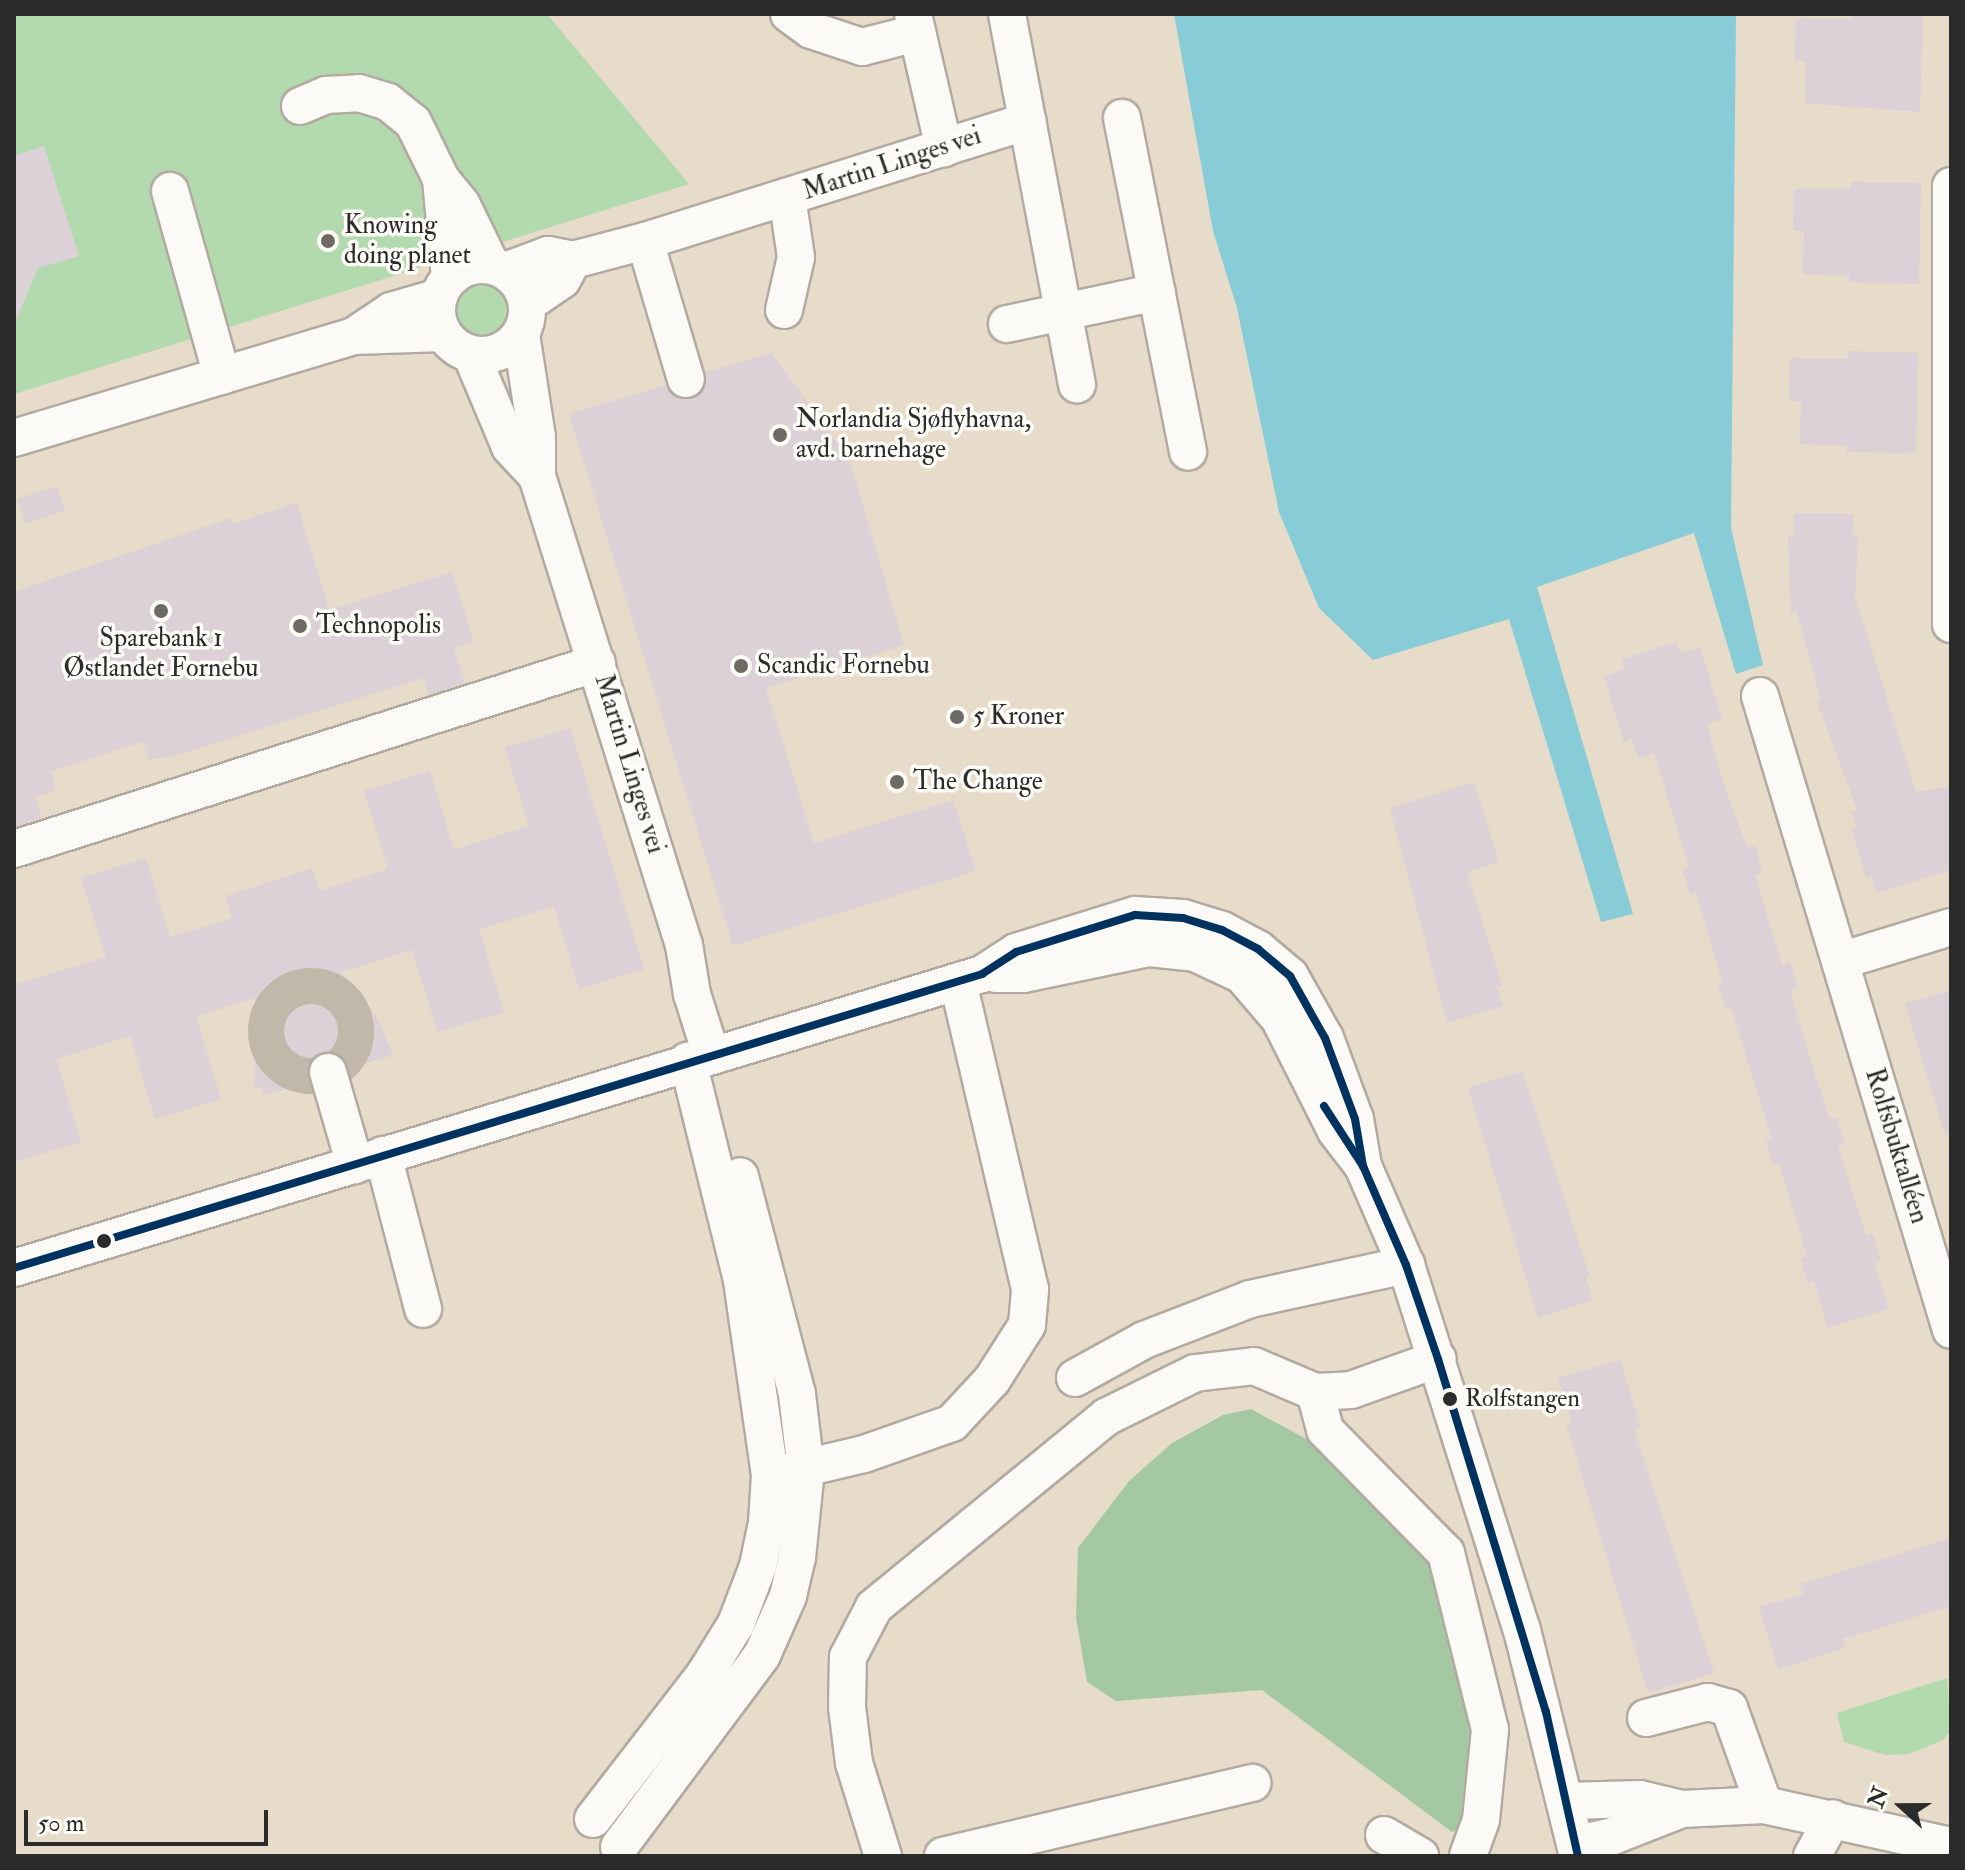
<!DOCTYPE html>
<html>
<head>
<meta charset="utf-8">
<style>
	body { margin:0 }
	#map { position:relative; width:1965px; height:1870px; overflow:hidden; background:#e7dbca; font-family:"IM FELL Double Pica",serif }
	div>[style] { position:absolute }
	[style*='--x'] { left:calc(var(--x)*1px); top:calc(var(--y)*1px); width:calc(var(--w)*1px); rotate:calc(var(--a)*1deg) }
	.green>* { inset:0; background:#b3daaf }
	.round { border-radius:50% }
	.forest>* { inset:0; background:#a4c9a2 }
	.water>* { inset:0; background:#88ccd7 }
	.building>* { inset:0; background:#dbd1d7; transform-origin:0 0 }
	.minor-tunnel>* { height:36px; margin-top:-18px; transform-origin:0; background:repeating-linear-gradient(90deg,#c1b8aa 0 36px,transparent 0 54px) }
	.minor-tunnel>.ring { margin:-18px; padding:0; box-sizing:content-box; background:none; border:36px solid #c1b8aa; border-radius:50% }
	.roads { filter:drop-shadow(2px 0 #b2aaa0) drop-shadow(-2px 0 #b2aaa0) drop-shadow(0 2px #b2aaa0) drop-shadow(0 -2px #b2aaa0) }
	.minor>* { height:36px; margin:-18px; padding:0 18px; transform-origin:18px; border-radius:18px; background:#fbfaf7 }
	.minor>.ring { margin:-18px; padding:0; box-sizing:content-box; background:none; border:36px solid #fbfaf7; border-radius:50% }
	.bus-1>* { height:8px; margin:-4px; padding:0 4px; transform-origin:4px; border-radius:4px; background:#003260 }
	.dots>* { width:22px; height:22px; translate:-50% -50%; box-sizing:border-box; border:4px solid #fdfcf7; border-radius:50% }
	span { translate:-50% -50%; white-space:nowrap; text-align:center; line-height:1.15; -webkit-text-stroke:7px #fdfcf7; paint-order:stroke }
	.bus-label { font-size:24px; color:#2b2b2b }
	.left { translate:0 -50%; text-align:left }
	.street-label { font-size:26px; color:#2b2b2b }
	.poi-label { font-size:26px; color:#2b2b2b }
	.frame { position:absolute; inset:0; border:16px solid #2b2b2b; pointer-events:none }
	.north { position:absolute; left:1861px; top:1766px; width:80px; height:80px; -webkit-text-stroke:6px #fdfcf7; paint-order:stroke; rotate:291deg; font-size:22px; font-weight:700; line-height:32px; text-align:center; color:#2b2b2b }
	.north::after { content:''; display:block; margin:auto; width:28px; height:36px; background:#2b2b2b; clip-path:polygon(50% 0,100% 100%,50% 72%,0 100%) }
	.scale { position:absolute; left:24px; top:1810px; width:244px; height:36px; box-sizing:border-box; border:4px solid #2b2b2b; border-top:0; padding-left:10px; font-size:24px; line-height:28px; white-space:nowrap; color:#2b2b2b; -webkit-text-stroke:6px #fdfcf7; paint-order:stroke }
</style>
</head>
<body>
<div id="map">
	<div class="green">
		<i style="clip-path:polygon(14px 14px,547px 14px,689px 184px,14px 394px)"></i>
		<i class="round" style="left:449px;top:278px;width:64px;height:64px"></i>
		<i style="clip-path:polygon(1947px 1678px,1951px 1730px,1943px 1740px,1909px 1754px,1885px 1755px,1844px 1742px,1837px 1713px)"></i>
	</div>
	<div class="forest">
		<i style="clip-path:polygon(1251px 1409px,1310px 1441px,1384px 1500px,1427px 1551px,1478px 1719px,1477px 1796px,1461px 1828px,1452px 1832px,1262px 1690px,1116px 1701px,1087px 1682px,1076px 1618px,1078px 1548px,1129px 1481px,1172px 1443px,1223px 1415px)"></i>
	</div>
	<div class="water">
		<i style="clip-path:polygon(1174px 14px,1736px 14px,1731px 528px,1763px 665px,1736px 674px,1694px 533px,1537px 587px,1633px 914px,1601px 922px,1509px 619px,1373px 660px,1319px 608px,1279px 512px,1237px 308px,1213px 231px)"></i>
	</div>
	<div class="building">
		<i style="clip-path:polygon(1853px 14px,1923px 14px,1920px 112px,1805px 103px,1806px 61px,1795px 61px,1796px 18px,1853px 19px)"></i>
		<i style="clip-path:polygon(44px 146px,79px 256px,38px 268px,14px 325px,14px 156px)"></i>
		<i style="clip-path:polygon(1851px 182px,1921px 183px,1919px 284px,1849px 282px,1849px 275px,1803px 274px,1804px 231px,1793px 231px,1794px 189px,1850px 189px)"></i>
		<i style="clip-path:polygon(1847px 351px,1918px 353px,1916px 453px,1847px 452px,1846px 446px,1800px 444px,1801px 402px,1789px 401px,1790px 358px,1848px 359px)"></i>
		<i style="clip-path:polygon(772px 353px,850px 461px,904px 645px,766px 688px,814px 843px,953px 800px,976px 871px,733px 946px,569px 414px,666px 385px,680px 399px,693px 399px,706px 385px,706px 372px)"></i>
		<i style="left:57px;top:486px;width:26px;height:42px;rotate:72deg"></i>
		<i style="clip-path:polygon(297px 503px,329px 610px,452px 572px,474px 642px,454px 648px,465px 683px,429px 695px,424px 678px,174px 756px,149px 760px,143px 742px,51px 771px,56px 791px,36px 797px,42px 818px,14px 827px,14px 592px,231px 518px,233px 524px)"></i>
		<i style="clip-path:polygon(1794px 513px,1853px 514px,1852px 537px,1858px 538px,1855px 596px,1916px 792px,1951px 786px,1951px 870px,1877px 893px,1871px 876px,1866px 878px,1852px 830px,1857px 828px,1851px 811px,1857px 810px,1817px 702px,1821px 701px,1797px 612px,1791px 613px,1788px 536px,1794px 536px)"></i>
		<i style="clip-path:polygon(1676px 642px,1680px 653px,1700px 647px,1722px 719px,1707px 724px,1722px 779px,1747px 848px,1755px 846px,1763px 872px,1755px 875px,1782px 965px,1790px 962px,1798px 988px,1790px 990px,1815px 1075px,1830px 1119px,1837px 1117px,1845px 1144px,1838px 1146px,1866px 1236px,1873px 1234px,1881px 1260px,1874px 1262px,1889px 1309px,1828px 1328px,1814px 1281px,1808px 1283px,1800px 1258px,1807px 1256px,1779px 1163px,1773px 1165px,1766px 1141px,1772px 1139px,1731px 1008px,1726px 1010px,1718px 985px,1723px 984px,1696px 892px,1690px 894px,1682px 869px,1689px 867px,1654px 753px,1638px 758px,1632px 739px,1624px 742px,1604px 676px,1625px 669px,1622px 659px)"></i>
		<i style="clip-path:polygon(570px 728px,644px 969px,579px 989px,554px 907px,479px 929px,504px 1012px,438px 1032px,412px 950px,341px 972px,378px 1019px,393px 1055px,349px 1069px,342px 1056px,321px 1052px,308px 1066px,309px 1082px,263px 1096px,261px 1086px,254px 1089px,259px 997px,196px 1016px,221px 1099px,155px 1119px,130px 1036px,56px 1059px,81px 1142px,14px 1162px,14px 985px,106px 957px,81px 878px,146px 858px,170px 937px,207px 926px,232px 918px,226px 896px,312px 868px,319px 891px,388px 869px,364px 791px,430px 771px,454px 850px,529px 826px,505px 748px)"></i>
		<i style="clip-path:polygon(1474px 782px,1499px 862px,1467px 872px,1502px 985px,1496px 986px,1503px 1006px,1447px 1023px,1390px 808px)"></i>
		<i style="clip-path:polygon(1951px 990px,1951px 1134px,1945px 1135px,1905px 1004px)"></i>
		<i style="clip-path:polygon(1522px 1071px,1590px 1277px,1586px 1278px,1593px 1300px,1538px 1318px,1468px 1088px)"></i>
		<i style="clip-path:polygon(1620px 1360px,1641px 1427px,1634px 1429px,1714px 1673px,1648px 1693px,1566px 1424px,1572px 1422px,1558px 1378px)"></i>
		<i style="clip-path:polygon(1951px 1538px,1951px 1606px,1843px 1639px,1845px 1648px,1778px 1669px,1759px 1607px,1803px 1594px,1800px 1584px)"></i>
	</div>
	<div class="minor-tunnel">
		<i class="ring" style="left:266px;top:986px;width:54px;height:54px"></i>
	</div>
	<div class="roads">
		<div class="minor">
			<i style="--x:789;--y:14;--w:27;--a:36"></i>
			<i style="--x:811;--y:30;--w:54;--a:18.4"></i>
			<i style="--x:862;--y:47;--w:57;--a:-14.3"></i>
			<i style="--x:913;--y:14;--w:138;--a:77"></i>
			<i style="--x:1007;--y:14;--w:377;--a:79.3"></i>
			<i style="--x:300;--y:106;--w:28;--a:-23"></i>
			<i style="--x:326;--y:95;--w:33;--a:-3"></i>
			<i style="--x:359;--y:93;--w:30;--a:17"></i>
			<i style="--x:388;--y:102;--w:32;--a:39"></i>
			<i style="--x:413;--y:122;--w:64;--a:63.8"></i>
			<i style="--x:441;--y:179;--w:99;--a:84.8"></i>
			<i style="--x:1122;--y:118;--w:340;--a:78.8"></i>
			<i style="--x:441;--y:179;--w:33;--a:51"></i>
			<i style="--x:462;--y:205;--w:67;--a:64.2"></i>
			<i style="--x:1951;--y:186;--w:438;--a:90"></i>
			<i style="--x:170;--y:191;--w:192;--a:74.3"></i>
			<i style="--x:645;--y:241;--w:144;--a:73.5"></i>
			<i class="ring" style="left:437px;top:265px;width:54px;height:54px"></i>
			<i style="--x:505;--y:271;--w:46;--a:-20.4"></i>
			<i style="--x:548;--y:255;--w:25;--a:11"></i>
			<i style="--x:573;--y:260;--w:74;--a:-14.8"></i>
			<i style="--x:645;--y:241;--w:401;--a:-17.4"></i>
			<i style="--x:527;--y:304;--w:42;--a:-34.4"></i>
			<i style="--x:562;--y:280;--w:23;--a:-61"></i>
			<i style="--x:784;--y:310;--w:54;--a:-77.2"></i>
			<i style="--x:796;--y:257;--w:61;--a:-98.5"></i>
			<i style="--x:1007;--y:324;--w:153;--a:-12"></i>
			<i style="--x:521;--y:334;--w:104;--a:81.2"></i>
			<i style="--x:537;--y:437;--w:39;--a:90"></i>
			<i style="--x:537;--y:476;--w:491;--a:72.6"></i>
			<i style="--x:684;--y:945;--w:50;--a:80.7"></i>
			<i style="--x:692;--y:994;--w:63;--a:72.4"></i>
			<i style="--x:354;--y:336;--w:45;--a:-34"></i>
			<i style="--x:391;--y:311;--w:50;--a:-16.3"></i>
			<i style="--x:471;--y:354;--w:101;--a:67.2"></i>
			<i style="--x:510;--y:447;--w:40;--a:47"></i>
			<i style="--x:14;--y:438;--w:355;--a:-16.7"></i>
			<i style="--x:354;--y:336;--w:89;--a:-1.9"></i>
			<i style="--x:1760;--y:696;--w:662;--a:73.23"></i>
			<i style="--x:14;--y:849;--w:612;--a:-17.69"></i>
			<i style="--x:1840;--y:961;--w:116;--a:-17"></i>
			<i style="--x:996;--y:974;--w:27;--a:0"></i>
			<i style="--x:1023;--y:974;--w:129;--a:-11.7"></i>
			<i style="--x:1149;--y:948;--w:46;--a:6.2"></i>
			<i style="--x:1195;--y:953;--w:52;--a:25.1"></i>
			<i style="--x:1242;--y:975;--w:57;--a:49.3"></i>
			<i style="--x:1279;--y:1018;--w:127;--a:63.2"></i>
			<i style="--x:1336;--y:1131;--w:44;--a:52.4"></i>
			<i style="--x:1363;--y:1166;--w:108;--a:66.5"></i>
			<i style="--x:1406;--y:1265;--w:383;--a:72.4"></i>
			<i style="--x:1522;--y:1630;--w:233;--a:76.1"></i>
			<i style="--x:328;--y:1072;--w:97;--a:73.8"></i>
			<i style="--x:383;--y:1155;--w:159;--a:75.4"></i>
			<i style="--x:14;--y:1268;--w:1012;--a:-16.89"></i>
			<i style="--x:982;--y:974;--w:40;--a:-32.9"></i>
			<i style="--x:1016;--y:952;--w:125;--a:-17.3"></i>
			<i style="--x:1135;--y:915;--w:48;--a:3.6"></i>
			<i style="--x:1183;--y:918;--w:41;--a:17.1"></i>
			<i style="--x:1222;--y:930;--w:41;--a:27.8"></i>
			<i style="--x:1258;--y:949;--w:42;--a:40.2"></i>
			<i style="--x:1290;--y:976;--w:71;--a:60.6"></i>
			<i style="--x:1325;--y:1038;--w:86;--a:69.7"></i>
			<i style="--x:1355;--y:1119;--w:48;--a:80.3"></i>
			<i style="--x:1075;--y:1378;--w:79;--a:-28.8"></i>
			<i style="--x:1144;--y:1340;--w:114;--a:-21.1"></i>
			<i style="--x:1250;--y:1299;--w:160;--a:-12.3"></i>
			<i style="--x:1315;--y:1392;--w:39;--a:75"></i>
			<i style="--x:1325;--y:1430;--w:173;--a:45.5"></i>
			<i style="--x:1446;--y:1553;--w:182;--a:76"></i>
			<i style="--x:1490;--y:1730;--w:90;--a:95.7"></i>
			<i style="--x:1481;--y:1820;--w:38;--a:110"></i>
			<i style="--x:784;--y:1473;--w:82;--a:-13.4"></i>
			<i style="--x:864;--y:1454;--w:93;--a:-19.4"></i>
			<i style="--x:952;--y:1423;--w:59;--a:-47.1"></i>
			<i style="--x:992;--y:1380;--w:65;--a:-57.5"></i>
			<i style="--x:1027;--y:1325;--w:36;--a:-85"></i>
			<i style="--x:1030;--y:1289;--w:316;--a:-103.2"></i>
			<i style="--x:1646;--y:1718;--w:64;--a:-14.5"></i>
			<i style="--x:1708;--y:1702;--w:22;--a:16"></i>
			<i style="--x:1729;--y:1708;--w:103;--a:70.2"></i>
			<i style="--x:1567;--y:1801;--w:73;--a:-1.6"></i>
			<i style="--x:1640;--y:1799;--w:43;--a:13.4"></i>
			<i style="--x:1682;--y:1809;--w:82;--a:-2.8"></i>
			<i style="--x:1764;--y:1805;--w:191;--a:12.4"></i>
			<i style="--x:593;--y:1819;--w:183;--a:-52.3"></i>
			<i style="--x:705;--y:1674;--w:59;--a:-58.2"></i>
			<i style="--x:736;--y:1624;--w:62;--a:-69.2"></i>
			<i style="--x:758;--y:1566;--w:44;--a:-78.2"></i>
			<i style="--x:767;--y:1523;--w:48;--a:-86.4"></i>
			<i style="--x:770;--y:1475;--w:197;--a:-98.2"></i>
			<i style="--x:742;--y:1280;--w:226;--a:-103.9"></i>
			<i style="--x:1384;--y:1835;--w:42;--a:30.3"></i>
			<i style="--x:1576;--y:1844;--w:38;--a:-12"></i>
			<i style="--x:1613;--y:1836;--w:74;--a:-21.4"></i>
			<i style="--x:619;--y:1847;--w:239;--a:-53.3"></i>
			<i style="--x:762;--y:1655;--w:64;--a:-66.2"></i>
			<i style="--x:788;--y:1596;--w:39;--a:-77"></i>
			<i style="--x:797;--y:1558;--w:88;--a:-84.2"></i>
			<i style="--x:806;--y:1470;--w:77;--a:-96.8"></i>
			<i style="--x:797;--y:1394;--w:225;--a:-104.7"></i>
			<i style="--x:883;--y:1856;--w:97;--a:-107.3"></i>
			<i style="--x:854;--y:1763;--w:56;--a:-97.1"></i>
			<i style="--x:847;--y:1707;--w:50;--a:-88.9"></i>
			<i style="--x:848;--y:1657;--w:56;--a:-62.5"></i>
			<i style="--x:874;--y:1607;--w:300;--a:-39.3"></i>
			<i style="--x:1106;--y:1417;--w:99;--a:-26.3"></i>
			<i style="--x:1195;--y:1373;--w:59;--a:-6.8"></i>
			<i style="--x:1254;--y:1366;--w:66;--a:23.1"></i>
			<i style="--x:1315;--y:1392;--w:36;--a:-3"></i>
			<i style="--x:1351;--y:1390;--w:92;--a:-19.6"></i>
			<i style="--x:943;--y:1856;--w:318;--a:-13.3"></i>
			<i style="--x:1812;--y:1856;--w:43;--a:-61.1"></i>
		</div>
	</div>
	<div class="bus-1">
		<i style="--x:1324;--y:1106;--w:72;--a:57"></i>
		<i style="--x:1363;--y:1166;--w:108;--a:66.5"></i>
		<i style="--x:1406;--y:1265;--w:99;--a:71.2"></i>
		<i style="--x:1438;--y:1359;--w:369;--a:73"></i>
		<i style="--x:1546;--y:1712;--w:148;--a:77.5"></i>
		<i style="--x:14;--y:1268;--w:1012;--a:-16.89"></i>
		<i style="--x:982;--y:974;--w:40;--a:-32.9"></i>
		<i style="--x:1016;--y:952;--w:125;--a:-17.3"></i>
		<i style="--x:1135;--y:915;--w:48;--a:3.6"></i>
		<i style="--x:1183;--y:918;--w:41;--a:17.1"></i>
		<i style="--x:1222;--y:930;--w:41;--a:27.8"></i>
		<i style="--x:1258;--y:949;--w:42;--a:40.2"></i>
		<i style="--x:1290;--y:976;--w:71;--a:60.6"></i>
		<i style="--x:1325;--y:1038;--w:86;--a:69.7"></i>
		<i style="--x:1355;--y:1119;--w:48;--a:80.3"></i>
	</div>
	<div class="dots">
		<i style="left:328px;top:241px;background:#6d6963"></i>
		<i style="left:780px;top:435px;background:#6d6963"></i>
		<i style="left:161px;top:611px;background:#6d6963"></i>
		<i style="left:300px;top:626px;background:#6d6963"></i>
		<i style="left:741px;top:666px;background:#6d6963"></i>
		<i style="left:957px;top:717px;background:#6d6963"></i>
		<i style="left:897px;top:782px;background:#6d6963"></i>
		<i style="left:104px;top:1241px;background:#2b2b2b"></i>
		<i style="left:1450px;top:1399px;background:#2b2b2b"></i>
	</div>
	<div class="bus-label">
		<span class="left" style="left:1465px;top:1399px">Rolfstangen</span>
	</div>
	<div class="street-label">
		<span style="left:892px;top:164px;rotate:-18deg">Martin Linges vei</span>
		<span style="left:629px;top:764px;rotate:73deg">Martin Linges vei</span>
		<span style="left:1896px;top:1146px;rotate:73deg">Rolfsbuktalléen</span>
	</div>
	<div class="poi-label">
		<span class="left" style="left:344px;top:241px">Knowing<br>doing planet</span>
		<span class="left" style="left:796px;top:435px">Norlandia Sjøflyhavna,<br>avd. barnehage</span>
		<span class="left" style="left:316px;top:626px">Technopolis</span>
		<span style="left:161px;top:654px">Sparebank 1<br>Østlandet Fornebu</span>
		<span class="left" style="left:757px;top:666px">Scandic Fornebu</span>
		<span class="left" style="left:973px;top:717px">5 Kroner</span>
		<span class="left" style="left:913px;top:782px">The Change</span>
	</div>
	<div class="frame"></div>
	<div class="north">N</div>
	<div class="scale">50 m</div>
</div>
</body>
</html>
